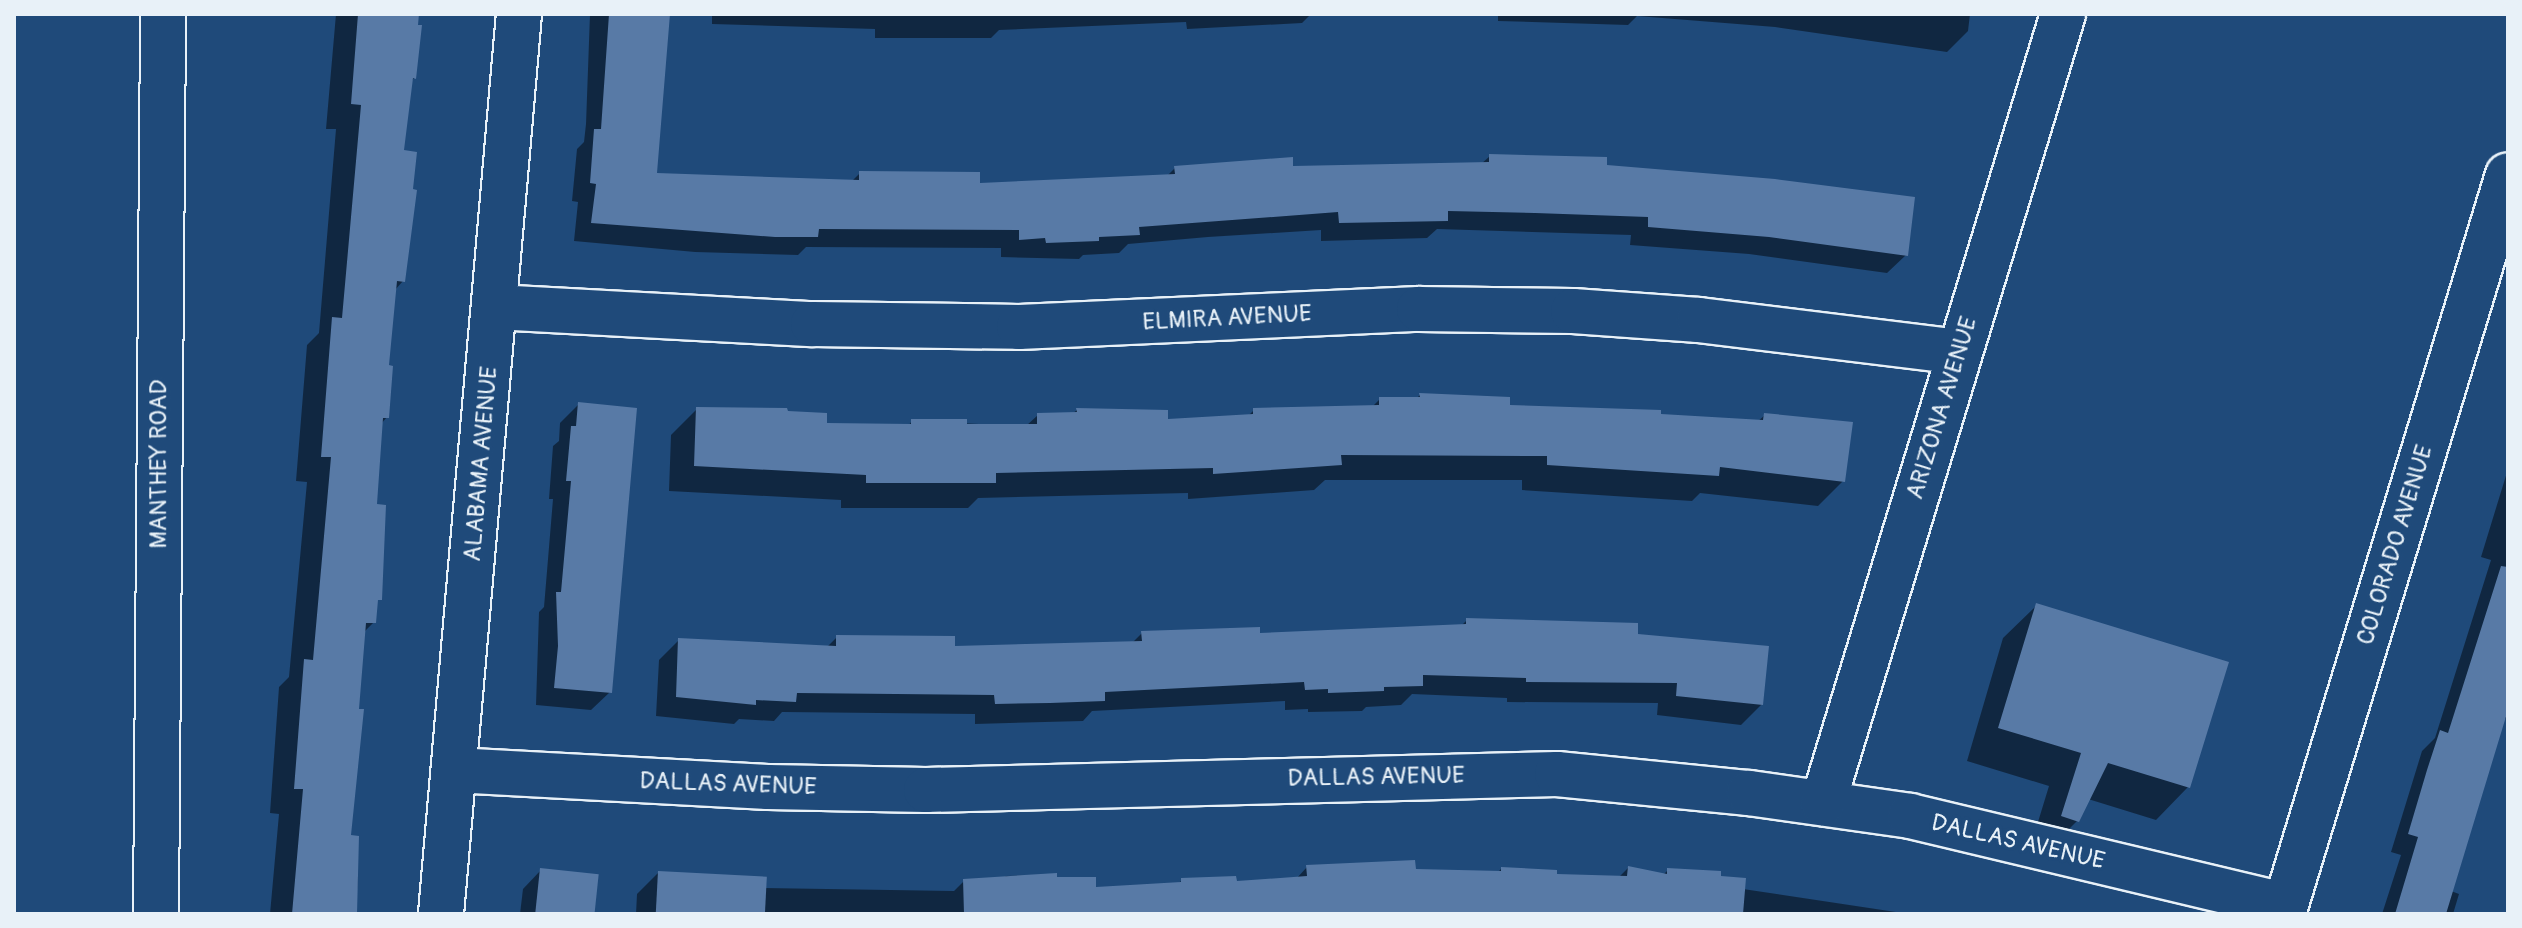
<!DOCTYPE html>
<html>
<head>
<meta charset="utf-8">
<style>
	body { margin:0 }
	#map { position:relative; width:2522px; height:928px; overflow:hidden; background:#1f4a7a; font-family:Pangolin,sans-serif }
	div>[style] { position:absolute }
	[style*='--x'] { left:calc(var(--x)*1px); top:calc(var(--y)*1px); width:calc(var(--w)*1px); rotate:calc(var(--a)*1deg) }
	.shadow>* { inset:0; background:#0007 }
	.building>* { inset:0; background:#587aa6; transform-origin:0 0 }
	.roads { filter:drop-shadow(2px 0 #e8f1f8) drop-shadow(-2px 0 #e8f1f8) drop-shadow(0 2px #e8f1f8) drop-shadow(0 -2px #e8f1f8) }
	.minor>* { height:44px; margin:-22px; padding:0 22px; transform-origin:22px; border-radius:22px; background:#1f4a7a }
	span { translate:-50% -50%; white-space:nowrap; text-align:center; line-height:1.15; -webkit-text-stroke:7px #1f4a7a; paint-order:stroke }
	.street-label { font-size:24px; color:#e8f1f8 }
	.frame { position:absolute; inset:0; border:16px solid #e8f1f8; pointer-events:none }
</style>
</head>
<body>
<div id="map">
	<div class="shadow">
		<i style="clip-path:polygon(336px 14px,418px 14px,414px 78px,410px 83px,402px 152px,403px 281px,395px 290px,387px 367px,387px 417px,381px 424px,375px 506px,381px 546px,384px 546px,374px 622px,363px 633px,349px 837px,354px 877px,358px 877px,355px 914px,270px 914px,279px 814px,270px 813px,279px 687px,289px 677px,307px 482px,296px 481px,307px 345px,319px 333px,336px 129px,326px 129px)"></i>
		<i style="clip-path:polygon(590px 14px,668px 14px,654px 175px,851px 182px,860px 173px,978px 185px,1167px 176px,1175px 168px,1481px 164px,1490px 156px,1605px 167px,1906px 255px,1887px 273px,1749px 254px,1630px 245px,1631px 235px,1437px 229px,1427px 238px,1321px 241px,1321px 230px,1208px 237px,1128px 244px,1119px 253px,1083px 255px,1079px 259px,1001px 257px,1001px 248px,806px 247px,798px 255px,695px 252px,574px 241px,578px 202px,572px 201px,577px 149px,584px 142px,586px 124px)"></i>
		<i style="clip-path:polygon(712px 14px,1311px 14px,1302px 23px,1187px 29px,1186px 22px,999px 30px,991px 38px,875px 38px,875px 29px,712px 24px)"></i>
		<i style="clip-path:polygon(1498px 14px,1970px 14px,1968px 31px,1947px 52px,1775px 27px,1637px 16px,1628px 25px,1498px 21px)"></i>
		<i style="clip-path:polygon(1420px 395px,1508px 407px,1757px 422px,1765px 415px,1843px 481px,1818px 506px,1700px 493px,1692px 501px,1522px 490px,1522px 480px,1325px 480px,1314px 490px,1188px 499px,1188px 493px,978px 498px,968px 508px,841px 508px,841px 500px,669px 491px,671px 435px,697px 409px,786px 413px,825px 425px,908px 426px,912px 421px,1026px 426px,1038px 415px,1072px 414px,1077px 410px,1166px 421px,1248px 416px,1254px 410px,1372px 407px,1380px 399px,1416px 399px)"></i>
		<i style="clip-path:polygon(579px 404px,610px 692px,591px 710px,536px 705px,539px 612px,544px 607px,553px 499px,549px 499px,553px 446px,559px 441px,560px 423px)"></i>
		<i style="clip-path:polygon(2508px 469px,2508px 716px,2503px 721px,2451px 891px,2459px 894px,2453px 914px,2382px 914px,2401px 855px,2391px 852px,2422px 751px,2435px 738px,2491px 560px,2481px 557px)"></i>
		<i style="clip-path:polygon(2036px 606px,2188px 787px,2156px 820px,2088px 799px,2077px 821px,2044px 854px,2030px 848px,2049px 786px,1967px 761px,2003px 638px)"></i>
		<i style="clip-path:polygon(1467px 620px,1636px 636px,1762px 704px,1741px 725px,1657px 715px,1658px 703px,1507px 702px,1507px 698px,1412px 694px,1401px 705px,1366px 707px,1362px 711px,1308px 712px,1308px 709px,1285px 710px,1285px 701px,1092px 711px,1083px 721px,975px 724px,975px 714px,782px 712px,774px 721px,739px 719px,734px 724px,656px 716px,659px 660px,679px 640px,827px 647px,837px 637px,953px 648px,1132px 643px,1142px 633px,1258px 635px,1460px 627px)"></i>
		<i style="clip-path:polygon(1307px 867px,1498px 872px,1501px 869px,1555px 876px,1618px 878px,1628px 868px,1663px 875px,1668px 870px,1719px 878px,1743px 889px,1909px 914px,636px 914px,637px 894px,658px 873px,764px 888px,954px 891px,964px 881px,1002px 880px,1006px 876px,1055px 875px,1054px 879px,1094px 890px,1177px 885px,1182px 880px,1235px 883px,1296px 879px)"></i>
		<i style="clip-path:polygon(541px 870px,593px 914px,520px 914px,523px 889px)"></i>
	</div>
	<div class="building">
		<i style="clip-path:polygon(358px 14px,419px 14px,418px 25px,422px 25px,416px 79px,413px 78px,404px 150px,417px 152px,413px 189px,417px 190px,405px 282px,397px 281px,389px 365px,393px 366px,389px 418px,383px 418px,377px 504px,386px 505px,382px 600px,378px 600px,376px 623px,366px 623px,359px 709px,364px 709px,351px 835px,359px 836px,357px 914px,292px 914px,303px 789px,294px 789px,304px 659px,313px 660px,331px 457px,321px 457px,332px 317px,342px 318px,361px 105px,351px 104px)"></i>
		<i style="clip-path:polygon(609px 14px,670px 14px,657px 173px,859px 180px,859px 171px,980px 172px,980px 183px,1175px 174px,1174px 166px,1293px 157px,1293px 166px,1489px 162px,1489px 154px,1607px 157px,1607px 165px,1775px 179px,1915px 197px,1908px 256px,1769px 237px,1648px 227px,1648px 217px,1535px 213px,1448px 211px,1448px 221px,1339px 223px,1338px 212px,1139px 227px,1140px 235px,1099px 237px,1099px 241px,1046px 243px,1045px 238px,1019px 240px,1019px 230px,819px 229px,818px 237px,775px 237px,591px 223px,596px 184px,590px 183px,594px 129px,601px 129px)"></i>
		<i style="clip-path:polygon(1419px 393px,1510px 397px,1510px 405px,1661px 410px,1661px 414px,1763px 420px,1764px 413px,1853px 422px,1845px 482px,1720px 467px,1719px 476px,1547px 465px,1547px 456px,1341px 455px,1342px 465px,1213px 474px,1213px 468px,996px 473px,996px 483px,866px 483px,866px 475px,694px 466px,696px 407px,787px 408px,788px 411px,827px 413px,827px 423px,911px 424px,911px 419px,967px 419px,967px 424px,1037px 424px,1037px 413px,1077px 412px,1076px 408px,1168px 410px,1168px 419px,1253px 414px,1253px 408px,1379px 405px,1379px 397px,1420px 397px)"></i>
		<i style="clip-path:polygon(578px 402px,637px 408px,612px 693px,554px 688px,558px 646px,556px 592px,561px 592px,571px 481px,566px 481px,571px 426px,576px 426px)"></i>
		<i style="clip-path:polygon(2501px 566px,2508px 567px,2508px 710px,2446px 914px,2395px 914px,2418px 837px,2408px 834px,2427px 770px,2440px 730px,2448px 733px)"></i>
		<i style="clip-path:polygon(2036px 603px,2229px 662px,2190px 788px,2108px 763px,2079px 822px,2061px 816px,2081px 753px,1998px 728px)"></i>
		<i style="clip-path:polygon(1466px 618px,1638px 623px,1638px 634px,1769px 646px,1763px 705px,1676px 696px,1677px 683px,1526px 682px,1526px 678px,1423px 675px,1423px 686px,1384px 687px,1384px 691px,1328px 693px,1328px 689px,1305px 690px,1304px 682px,1105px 692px,1105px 701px,1050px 703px,995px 704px,994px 695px,797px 693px,796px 702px,756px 700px,756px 705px,676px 697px,678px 638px,836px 646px,836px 635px,955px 636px,955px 646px,1142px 641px,1141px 631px,1260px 627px,1260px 633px,1466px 624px)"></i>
		<i style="clip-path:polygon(1415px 860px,1416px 869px,1501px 871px,1501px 867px,1557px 870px,1557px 874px,1627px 876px,1628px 866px,1667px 874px,1667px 868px,1721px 871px,1721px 876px,1746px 878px,1743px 914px,964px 914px,963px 879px,1057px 873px,1057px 877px,1096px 877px,1096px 887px,1181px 882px,1181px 878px,1236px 876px,1237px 881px,1307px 876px,1306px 865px)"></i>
		<i style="left:540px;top:868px;width:59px;height:46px;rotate:6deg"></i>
		<i style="left:658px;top:871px;width:109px;height:43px;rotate:3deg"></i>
	</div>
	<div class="roads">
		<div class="minor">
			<i style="--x:495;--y:307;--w:318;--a:3.1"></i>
			<i style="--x:813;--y:324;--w:206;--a:0.8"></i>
			<i style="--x:1019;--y:327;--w:400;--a:-2.6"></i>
			<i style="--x:1419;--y:309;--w:154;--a:0.7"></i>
			<i style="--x:1573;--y:311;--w:126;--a:4.1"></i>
			<i style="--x:1699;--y:320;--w:261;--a:7"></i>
			<i style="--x:454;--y:770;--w:314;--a:3.1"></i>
			<i style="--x:768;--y:787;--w:158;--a:1.1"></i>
			<i style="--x:926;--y:790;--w:631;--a:-1.45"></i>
			<i style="--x:1557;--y:774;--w:193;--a:5.7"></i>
			<i style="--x:1749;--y:793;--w:163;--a:8.1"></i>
			<i style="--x:1910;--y:816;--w:385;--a:13.4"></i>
			<i style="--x:1823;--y:803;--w:825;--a:-73.08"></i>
			<i style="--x:156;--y:914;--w:900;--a:-89.55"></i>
			<i style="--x:441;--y:914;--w:903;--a:-85.05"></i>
			<i style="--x:2283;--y:914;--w:772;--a:-73.07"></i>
		</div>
	</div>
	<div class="street-label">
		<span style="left:1227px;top:318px;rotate:-3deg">ELMIRA AVENUE</span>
		<span style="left:1942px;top:408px;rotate:-73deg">ARIZONA AVENUE</span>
		<span style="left:159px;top:464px;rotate:-90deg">MANTHEY ROAD</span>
		<span style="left:481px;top:464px;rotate:-85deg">ALABAMA AVENUE</span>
		<span style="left:2395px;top:545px;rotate:-73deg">COLORADO AVENUE</span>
		<span style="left:1376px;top:777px;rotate:-1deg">DALLAS AVENUE</span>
		<span style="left:728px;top:784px;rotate:2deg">DALLAS AVENUE</span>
		<span style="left:2018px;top:842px;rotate:13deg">DALLAS AVENUE</span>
	</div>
	<div class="frame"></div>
</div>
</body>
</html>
